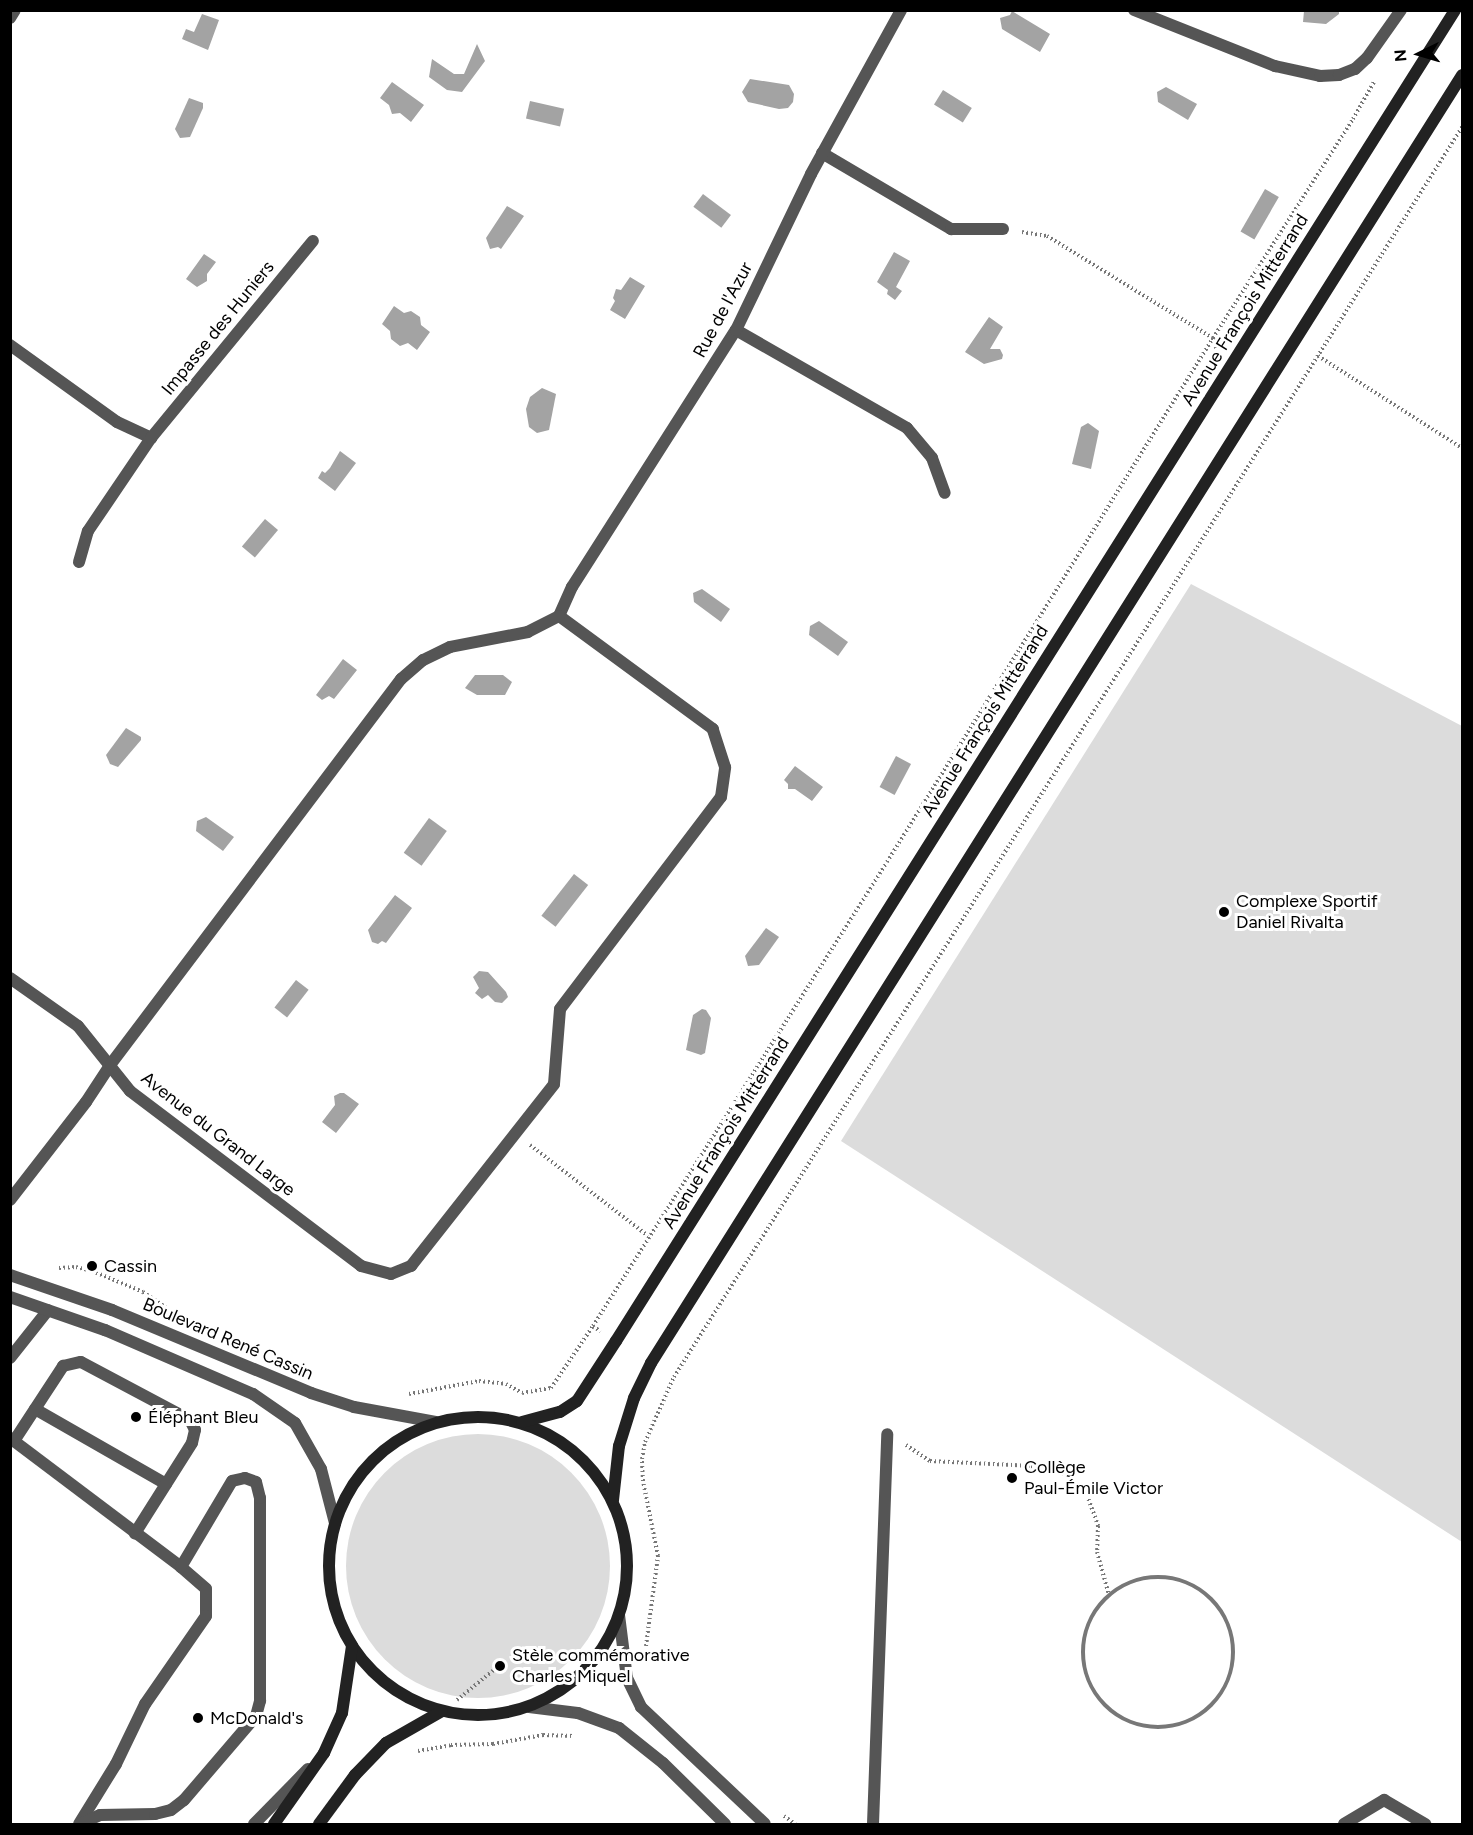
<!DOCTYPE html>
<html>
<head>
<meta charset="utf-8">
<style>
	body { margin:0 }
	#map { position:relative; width:1473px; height:1835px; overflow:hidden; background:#fff; font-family:Figtree,sans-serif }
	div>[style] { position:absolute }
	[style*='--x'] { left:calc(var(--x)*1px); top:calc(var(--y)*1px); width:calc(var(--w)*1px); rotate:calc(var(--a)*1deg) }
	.green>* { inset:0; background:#dcdcdc }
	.round { border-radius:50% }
	.water>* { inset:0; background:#a3a3a3; transform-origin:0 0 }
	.path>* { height:4px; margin-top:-2px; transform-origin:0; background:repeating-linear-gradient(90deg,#777 0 1.5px,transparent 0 4.5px) }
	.path>.ring { margin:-2px; padding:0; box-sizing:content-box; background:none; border:4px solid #777; border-radius:50% }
	.service>* { height:12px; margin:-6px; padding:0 6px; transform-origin:6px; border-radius:6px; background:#555 }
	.minor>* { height:12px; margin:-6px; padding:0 6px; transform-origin:6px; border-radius:6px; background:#555 }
	.tertiary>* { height:12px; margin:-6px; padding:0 6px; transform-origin:6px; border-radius:6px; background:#555 }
	.secondary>* { height:12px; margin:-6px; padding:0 6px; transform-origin:6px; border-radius:6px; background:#222 }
	.secondary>.ring { margin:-6px; padding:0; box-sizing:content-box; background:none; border:12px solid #222; border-radius:50% }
	.dots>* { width:16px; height:16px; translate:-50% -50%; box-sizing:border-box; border:3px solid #fff; border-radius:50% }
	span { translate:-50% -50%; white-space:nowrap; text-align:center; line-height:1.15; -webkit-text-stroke:6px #fff; paint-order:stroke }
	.street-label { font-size:18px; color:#000 }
	.poi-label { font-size:18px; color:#000 }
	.left { translate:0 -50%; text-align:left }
	.frame { position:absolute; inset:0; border:12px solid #000; pointer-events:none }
	.north { position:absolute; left:1389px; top:24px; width:60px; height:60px; -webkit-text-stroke:4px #fff; paint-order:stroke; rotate:265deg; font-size:16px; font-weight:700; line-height:24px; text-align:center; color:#000 }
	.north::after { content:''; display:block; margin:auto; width:21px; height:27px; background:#000; clip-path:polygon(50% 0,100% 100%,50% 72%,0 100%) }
</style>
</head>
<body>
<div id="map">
	<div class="green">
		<i style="clip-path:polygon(1191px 584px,1462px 726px,1462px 1542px,841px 1141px)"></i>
		<i class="round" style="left:346px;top:1434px;width:264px;height:264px"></i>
	</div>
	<div class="water">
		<i style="clip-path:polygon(1012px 11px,1050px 34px,1040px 52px,1002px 29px,1000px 18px,1010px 15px)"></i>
		<i style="clip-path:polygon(1304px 11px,1304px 10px,1339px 11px,1339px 14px,1326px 24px,1303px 22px)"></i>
		<i style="clip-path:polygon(202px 14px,219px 20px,208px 50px,182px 39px,186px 29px,194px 32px)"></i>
		<i style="clip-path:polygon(477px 44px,485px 61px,462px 92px,447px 90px,429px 77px,432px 59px,454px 74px,464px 74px)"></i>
		<i style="clip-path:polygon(750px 79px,789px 85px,794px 94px,793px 102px,788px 108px,779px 109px,748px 102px,742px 92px)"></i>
		<i style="clip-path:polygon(392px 82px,424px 105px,411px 122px,400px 113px,392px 114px,389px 105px,380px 98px)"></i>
		<i style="clip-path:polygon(1166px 87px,1197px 104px,1188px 120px,1158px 102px,1157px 92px)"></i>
		<i style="left:943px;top:90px;width:34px;height:17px;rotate:32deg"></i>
		<i style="clip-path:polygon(189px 98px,203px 103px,203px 108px,190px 137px,180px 138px,175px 129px)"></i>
		<i style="left:530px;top:101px;width:35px;height:18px;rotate:13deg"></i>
		<i style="left:1265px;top:189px;width:16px;height:49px;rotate:30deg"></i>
		<i style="left:703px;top:194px;width:35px;height:16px;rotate:37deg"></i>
		<i style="clip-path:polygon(507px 206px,524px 216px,501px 249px,498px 247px,490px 249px,486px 238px)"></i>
		<i style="clip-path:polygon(894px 252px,910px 261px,896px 287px,902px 291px,895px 300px,887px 294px,888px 290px,877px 282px)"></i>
		<i style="clip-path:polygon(204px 254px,216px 262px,207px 274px,207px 281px,197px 287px,186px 279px)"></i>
		<i style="clip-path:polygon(630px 277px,645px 286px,625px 319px,610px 310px,615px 301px,613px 298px,616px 289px,621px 290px)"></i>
		<i style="clip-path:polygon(394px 306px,404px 313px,411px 311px,420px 317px,421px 325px,430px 332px,417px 350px,408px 343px,400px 346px,391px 339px,390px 331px,382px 324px)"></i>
		<i style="clip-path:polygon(989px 317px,1003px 327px,990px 349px,1000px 349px,1003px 355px,1002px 359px,984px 364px,965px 352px)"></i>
		<i style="clip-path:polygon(542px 388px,556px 394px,549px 430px,537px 433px,529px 427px,526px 409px,530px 397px)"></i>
		<i style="clip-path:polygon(1088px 423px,1099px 431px,1091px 469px,1072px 464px,1081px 427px)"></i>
		<i style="clip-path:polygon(340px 451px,356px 463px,335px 491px,318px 478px,322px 471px,325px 473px,330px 468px)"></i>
		<i style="left:265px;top:519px;width:17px;height:36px;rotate:40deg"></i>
		<i style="clip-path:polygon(702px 589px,730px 609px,721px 622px,694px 602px,693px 593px)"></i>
		<i style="clip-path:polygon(819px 621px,848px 642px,838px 656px,809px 635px,810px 626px)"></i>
		<i style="clip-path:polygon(343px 659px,357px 670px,334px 699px,329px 696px,322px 700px,316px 695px)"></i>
		<i style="clip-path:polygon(475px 675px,503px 675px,512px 682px,505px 695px,477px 695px,465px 688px)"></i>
		<i style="clip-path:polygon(126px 728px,141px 737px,141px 740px,118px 767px,110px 764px,106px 755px)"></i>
		<i style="left:896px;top:756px;width:17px;height:35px;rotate:28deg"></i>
		<i style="clip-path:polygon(795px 766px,823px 787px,812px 801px,795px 789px,788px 789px,788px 784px,784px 780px)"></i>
		<i style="clip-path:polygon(206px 817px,234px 837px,223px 851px,196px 831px,197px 821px)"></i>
		<i style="left:429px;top:818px;width:22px;height:43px;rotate:36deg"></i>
		<i style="left:574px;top:874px;width:18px;height:53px;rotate:38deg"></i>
		<i style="clip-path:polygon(395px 895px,412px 908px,386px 943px,382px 941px,378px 944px,372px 942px,368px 930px)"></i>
		<i style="clip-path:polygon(766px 928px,779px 937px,759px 965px,748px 966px,745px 956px)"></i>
		<i style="clip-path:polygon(479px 971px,488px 972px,506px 992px,508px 997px,502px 1003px,495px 1002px,488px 995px,482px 999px,475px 993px,479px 988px,473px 977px)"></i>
		<i style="left:296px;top:980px;width:16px;height:35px;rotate:38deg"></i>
		<i style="clip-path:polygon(702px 1009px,706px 1010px,711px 1018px,705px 1053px,701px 1055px,686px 1050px,693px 1015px)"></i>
		<i style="clip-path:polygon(340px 1093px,344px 1093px,359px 1104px,336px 1133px,322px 1122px,335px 1105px,334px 1096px)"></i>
	</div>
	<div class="path">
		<i style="--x:1022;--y:232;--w:25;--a:9"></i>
		<i style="--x:1047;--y:236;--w:195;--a:31.6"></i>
		<i style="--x:1213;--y:338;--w:13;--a:72"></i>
		<i style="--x:1318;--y:356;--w:171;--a:32.6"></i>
		<i style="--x:530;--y:1145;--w:149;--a:37.6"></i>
		<i style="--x:59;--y:1268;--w:17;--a:-3"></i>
		<i style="--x:76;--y:1267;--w:16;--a:14"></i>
		<i style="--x:92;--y:1271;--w:55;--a:22.4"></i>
		<i style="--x:143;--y:1292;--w:27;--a:34"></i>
		<i style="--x:593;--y:1326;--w:549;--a:-57.64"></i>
		<i style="--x:887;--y:862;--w:617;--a:-58.11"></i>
		<i style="--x:1213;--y:338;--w:260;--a:-57.4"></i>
		<i style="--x:1353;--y:119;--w:43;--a:-60.4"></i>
		<i style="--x:409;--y:1394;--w:71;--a:-10.5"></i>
		<i style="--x:479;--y:1381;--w:27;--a:6"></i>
		<i style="--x:506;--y:1384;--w:18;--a:29"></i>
		<i style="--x:522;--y:1393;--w:29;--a:-10"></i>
		<i style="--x:551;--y:1388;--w:75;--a:-55.9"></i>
		<i style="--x:593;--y:1326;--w:9;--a:36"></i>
		<i style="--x:906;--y:1445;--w:29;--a:34"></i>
		<i style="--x:930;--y:1461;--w:101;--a:2.8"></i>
		<i style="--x:1031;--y:1466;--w:39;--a:13"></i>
		<i style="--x:1069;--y:1475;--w:27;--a:48"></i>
		<i style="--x:1087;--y:1495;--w:33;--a:70"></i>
		<i style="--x:1098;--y:1526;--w:26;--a:92"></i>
		<i style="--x:1097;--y:1552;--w:45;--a:74.4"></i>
		<i class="ring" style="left:1083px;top:1577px;width:146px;height:146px"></i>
		<i style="--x:646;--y:1646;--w:91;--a:-82.4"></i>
		<i style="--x:658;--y:1556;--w:76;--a:-101.3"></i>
		<i style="--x:643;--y:1481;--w:22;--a:-93"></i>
		<i style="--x:642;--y:1459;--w:17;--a:-80"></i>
		<i style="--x:645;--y:1442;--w:71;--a:-66"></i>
		<i style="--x:674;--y:1377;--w:1478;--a:-57.77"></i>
		<i style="--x:457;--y:1700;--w:49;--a:-39.2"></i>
		<i style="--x:418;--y:1751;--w:34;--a:-10"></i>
		<i style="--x:451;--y:1745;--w:42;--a:-1.4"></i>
		<i style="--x:493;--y:1744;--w:51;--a:-10.2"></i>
		<i style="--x:543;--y:1735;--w:31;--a:2"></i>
		<i style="--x:784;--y:1816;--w:14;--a:36"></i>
	</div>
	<div class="service">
		<i style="--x:10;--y:1200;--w:124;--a:-52.2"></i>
		<i style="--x:86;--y:1102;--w:45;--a:-56.7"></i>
		<i style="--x:10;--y:1358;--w:61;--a:-51.6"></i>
		<i style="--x:35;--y:1409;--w:151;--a:29.8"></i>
		<i style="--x:10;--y:1438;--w:214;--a:37"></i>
		<i style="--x:181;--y:1567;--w:33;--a:41"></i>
		<i style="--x:206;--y:1589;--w:27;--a:90"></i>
		<i style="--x:206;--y:1616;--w:107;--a:124.7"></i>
		<i style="--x:145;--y:1704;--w:67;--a:115.8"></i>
		<i style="--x:116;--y:1764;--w:70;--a:121.7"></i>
		<i style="--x:14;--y:1441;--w:90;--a:-56.8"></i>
		<i style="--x:63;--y:1366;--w:18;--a:-13"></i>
		<i style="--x:81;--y:1362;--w:123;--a:28"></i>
		<i style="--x:190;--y:1420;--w:11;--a:63"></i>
		<i style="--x:195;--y:1430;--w:13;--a:103"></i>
		<i style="--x:192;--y:1443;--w:107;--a:122.3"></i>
		<i style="--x:80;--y:1824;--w:22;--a:-24"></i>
		<i style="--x:100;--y:1815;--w:55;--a:-1"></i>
		<i style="--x:155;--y:1814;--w:16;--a:-14"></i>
		<i style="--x:171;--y:1810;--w:16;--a:-38"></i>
		<i style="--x:184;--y:1800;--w:111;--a:-49.4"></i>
		<i style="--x:256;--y:1716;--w:16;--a:-75"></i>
		<i style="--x:260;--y:1701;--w:203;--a:-90"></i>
		<i style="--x:260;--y:1498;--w:16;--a:-104"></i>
		<i style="--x:256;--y:1482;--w:12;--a:-160"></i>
		<i style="--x:245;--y:1478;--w:13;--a:167"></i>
		<i style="--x:232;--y:1481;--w:100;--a:120.7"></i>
		<i style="--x:873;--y:1824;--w:390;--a:-87.9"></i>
		<i style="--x:1344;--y:1824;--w:47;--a:-31"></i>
		<i style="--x:1384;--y:1800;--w:48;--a:30.3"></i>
	</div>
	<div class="minor">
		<i style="--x:1134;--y:10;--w:152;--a:21.7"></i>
		<i style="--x:1275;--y:66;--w:46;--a:12.5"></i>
		<i style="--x:1320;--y:76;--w:19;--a:-3"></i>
		<i style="--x:1339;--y:75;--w:17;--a:-21"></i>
		<i style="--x:1355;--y:69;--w:16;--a:-43"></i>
		<i style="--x:1367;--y:58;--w:59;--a:-54.7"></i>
		<i style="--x:10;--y:18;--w:9;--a:-58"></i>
		<i style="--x:822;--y:153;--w:150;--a:30.5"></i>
		<i style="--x:951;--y:229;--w:52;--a:0"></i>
		<i style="--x:736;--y:330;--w:197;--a:29.8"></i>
		<i style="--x:907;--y:428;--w:39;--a:50"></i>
		<i style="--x:932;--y:458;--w:37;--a:70"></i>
		<i style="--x:10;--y:345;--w:132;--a:35.7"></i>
		<i style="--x:117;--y:422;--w:38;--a:25"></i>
		<i style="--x:79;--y:562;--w:32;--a:-74"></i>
		<i style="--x:88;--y:531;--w:112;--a:-55.9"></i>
		<i style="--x:151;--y:438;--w:255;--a:-50.6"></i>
		<i style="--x:559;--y:616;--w:32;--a:-66"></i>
		<i style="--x:572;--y:587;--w:305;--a:-57.5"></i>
		<i style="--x:736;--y:330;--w:173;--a:-64.3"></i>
		<i style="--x:811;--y:174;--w:187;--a:-61.2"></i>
		<i style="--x:10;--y:978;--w:83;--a:35.2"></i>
		<i style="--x:78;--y:1026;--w:83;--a:51.3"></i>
		<i style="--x:130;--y:1091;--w:290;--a:37.1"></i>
		<i style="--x:361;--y:1266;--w:31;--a:15"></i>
		<i style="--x:391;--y:1274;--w:22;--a:-22"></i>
		<i style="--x:411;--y:1266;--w:231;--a:-51.8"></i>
		<i style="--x:554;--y:1084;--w:75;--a:-85.4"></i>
		<i style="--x:560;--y:1009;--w:266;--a:-52.8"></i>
		<i style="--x:721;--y:797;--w:30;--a:-82"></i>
		<i style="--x:725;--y:767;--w:40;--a:-108"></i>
		<i style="--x:713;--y:729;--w:191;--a:-143.7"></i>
		<i style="--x:559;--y:616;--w:35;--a:153"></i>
		<i style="--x:528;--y:632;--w:79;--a:169.1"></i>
		<i style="--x:450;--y:647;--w:30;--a:154"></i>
		<i style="--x:423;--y:660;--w:29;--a:139"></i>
		<i style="--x:401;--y:679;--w:482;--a:127"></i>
		<i style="--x:254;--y:1824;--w:77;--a:-45.5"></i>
	</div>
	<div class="tertiary">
		<i style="--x:10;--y:1275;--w:108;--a:18.9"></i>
		<i style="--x:112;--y:1310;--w:216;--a:22.6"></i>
		<i style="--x:311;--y:1393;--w:45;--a:18"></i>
		<i style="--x:354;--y:1407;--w:83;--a:10.4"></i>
		<i style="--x:10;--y:1297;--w:101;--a:19.2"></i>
		<i style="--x:105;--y:1330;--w:161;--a:23.4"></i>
		<i style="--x:253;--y:1394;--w:51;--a:34.6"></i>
		<i style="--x:295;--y:1423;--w:53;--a:60.5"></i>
		<i style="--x:321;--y:1469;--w:56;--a:75.5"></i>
		<i style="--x:619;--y:1615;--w:64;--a:82.8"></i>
		<i style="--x:627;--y:1678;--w:32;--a:64"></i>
		<i style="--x:641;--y:1707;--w:170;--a:43.3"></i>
		<i style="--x:529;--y:1707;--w:49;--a:7"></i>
		<i style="--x:578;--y:1713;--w:44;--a:20.1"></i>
		<i style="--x:619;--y:1728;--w:56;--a:38.5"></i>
		<i style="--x:663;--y:1763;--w:87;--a:44.5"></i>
	</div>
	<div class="secondary">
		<i class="ring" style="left:329px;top:1417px;width:286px;height:286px"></i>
		<i style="--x:522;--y:1422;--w:39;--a:-15"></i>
		<i style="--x:560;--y:1412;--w:20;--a:-33"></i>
		<i style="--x:577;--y:1401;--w:72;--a:-57"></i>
		<i style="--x:616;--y:1341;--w:1573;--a:-57.77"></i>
		<i style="--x:613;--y:1500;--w:54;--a:-83.7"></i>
		<i style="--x:619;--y:1446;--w:50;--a:-72.6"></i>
		<i style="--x:634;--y:1398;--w:39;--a:-64"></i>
		<i style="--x:651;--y:1363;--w:1522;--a:-57.8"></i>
		<i style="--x:274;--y:1824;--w:87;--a:-54.8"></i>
		<i style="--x:324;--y:1753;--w:44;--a:-65.8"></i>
		<i style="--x:342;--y:1713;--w:68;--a:-81.5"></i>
		<i style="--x:319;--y:1824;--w:61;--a:-53.7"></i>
		<i style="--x:355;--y:1775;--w:45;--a:-45.9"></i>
		<i style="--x:386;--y:1743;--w:64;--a:-29.7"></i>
	</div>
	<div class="dots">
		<i style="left:1224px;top:912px;background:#000"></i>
		<i style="left:92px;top:1266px;background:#000"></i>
		<i style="left:136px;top:1417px;background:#000"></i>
		<i style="left:1012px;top:1478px;background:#000"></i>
		<i style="left:500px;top:1666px;background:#000"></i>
		<i style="left:198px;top:1718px;background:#000"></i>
	</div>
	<div class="street-label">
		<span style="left:723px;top:310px;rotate:-62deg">Rue de l'Azur</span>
		<span style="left:1245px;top:310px;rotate:-58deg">Avenue François Mitterrand</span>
		<span style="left:218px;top:328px;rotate:-51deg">Impasse des Huniers</span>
		<span style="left:985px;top:721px;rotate:-58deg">Avenue François Mitterrand</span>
		<span style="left:726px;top:1133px;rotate:-58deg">Avenue François Mitterrand</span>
		<span style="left:218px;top:1134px;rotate:38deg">Avenue du Grand Large</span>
		<span style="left:228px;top:1339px;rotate:23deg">Boulevard René Cassin</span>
	</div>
	<div class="poi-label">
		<span class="left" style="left:1236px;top:912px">Complexe Sportif<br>Daniel Rivalta</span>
		<span class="left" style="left:104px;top:1266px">Cassin</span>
		<span class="left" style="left:148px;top:1417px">Éléphant Bleu</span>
		<span class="left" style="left:1024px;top:1478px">Collège<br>Paul-Émile Victor</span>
		<span class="left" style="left:512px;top:1666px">Stèle commémorative<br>Charles Miquel</span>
		<span class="left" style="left:210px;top:1718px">McDonald's</span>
	</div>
	<div class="frame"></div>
	<div class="north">N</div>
</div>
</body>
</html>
